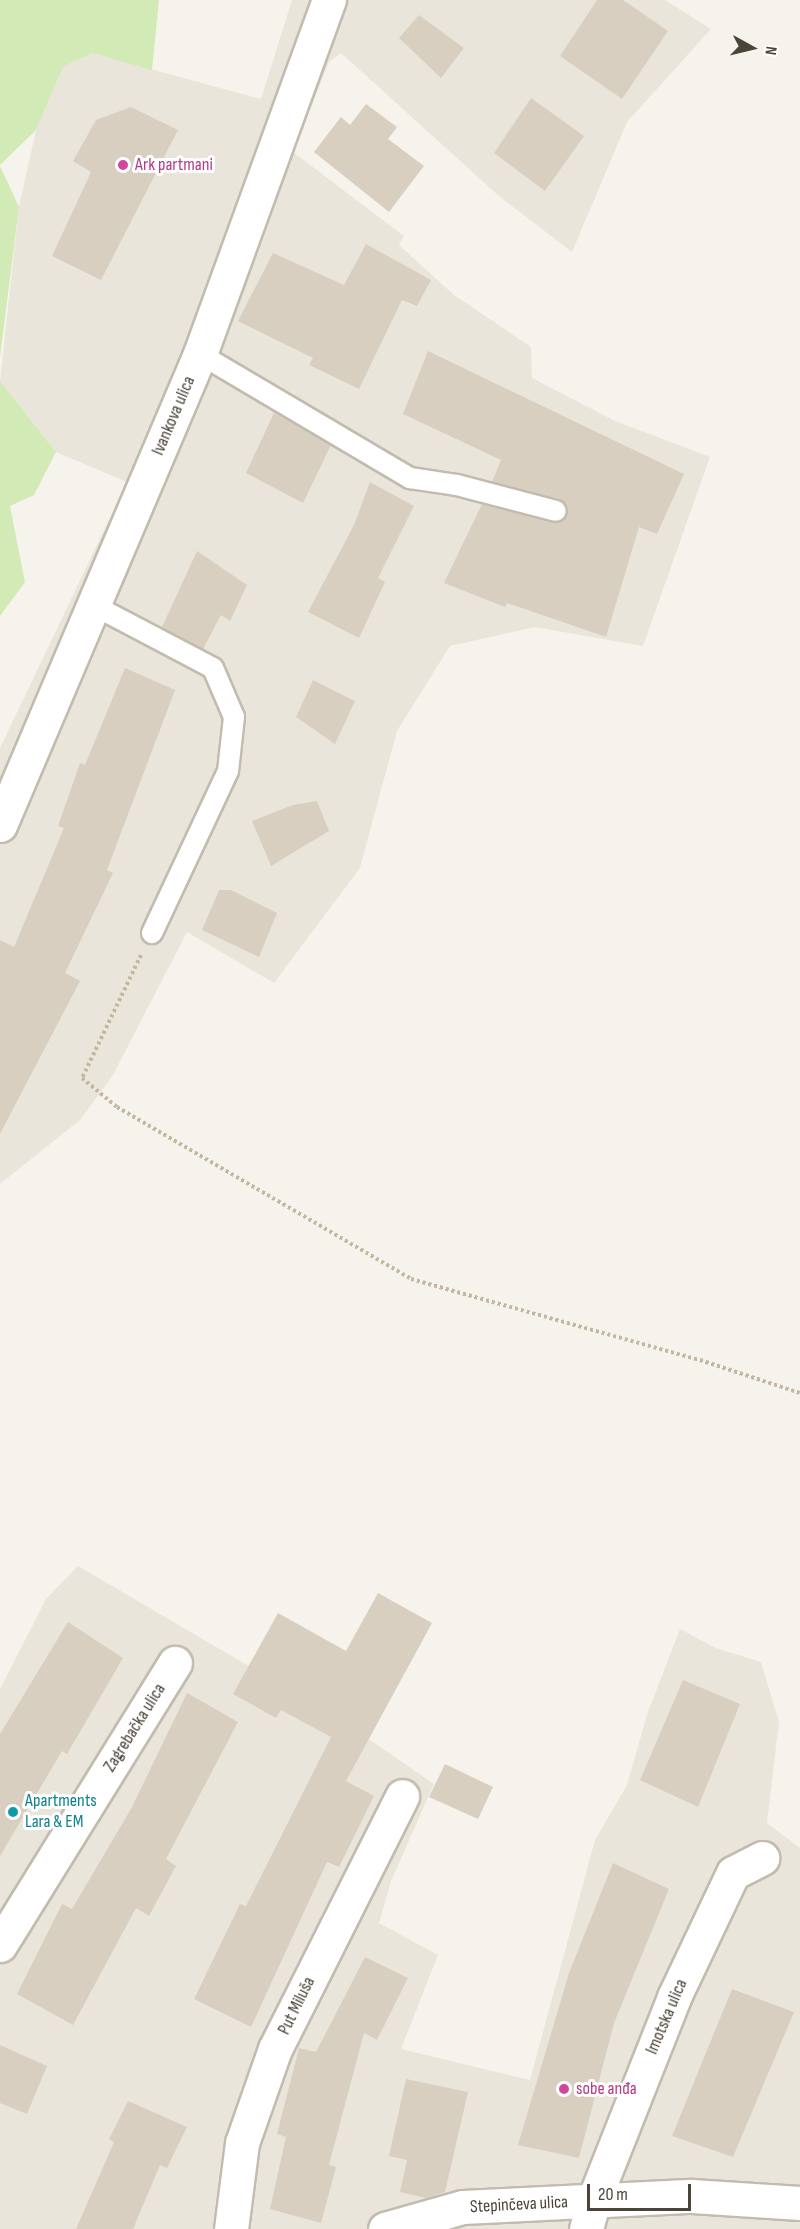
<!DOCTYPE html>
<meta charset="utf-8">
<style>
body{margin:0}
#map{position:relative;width:800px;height:2229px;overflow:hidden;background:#f6f3ec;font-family:"Sofia Sans Condensed",sans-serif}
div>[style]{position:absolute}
.residential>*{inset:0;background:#eae5da}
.green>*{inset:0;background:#d2eab5}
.building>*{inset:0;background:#d8cfc1}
.path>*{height:4px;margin-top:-2px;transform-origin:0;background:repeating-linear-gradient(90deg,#c4b79f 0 3px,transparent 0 6px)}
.roads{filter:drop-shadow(2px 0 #c2bbae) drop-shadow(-2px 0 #c2bbae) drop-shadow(0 2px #c2bbae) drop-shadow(0 -2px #c2bbae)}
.lane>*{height:20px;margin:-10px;padding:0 10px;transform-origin:10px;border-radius:10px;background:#fff}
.street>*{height:33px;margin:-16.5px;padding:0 16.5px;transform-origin:16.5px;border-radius:16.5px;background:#fff}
.dots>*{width:16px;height:16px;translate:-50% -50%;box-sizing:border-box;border:3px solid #fff;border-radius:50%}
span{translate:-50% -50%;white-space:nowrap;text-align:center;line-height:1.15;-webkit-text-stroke:6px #fff;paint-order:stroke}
.hotel-label{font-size:18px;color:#b23c85}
.left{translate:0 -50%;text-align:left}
.street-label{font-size:18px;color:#4b4439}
.culture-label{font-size:18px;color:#0d838f}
.north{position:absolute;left:722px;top:18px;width:60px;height:60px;-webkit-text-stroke:4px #fff;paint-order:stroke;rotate:98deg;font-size:16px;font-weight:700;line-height:24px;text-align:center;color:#4b4439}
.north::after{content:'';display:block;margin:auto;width:21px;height:27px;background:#4b4439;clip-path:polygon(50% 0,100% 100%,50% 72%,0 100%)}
.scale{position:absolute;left:587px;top:2184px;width:104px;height:27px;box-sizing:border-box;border:3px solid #4b4439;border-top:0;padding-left:8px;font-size:18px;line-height:21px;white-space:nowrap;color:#4b4439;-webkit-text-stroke:4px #fff;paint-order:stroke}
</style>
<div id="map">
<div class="residential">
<div style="clip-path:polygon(292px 0,665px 0,711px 29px,627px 122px,572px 252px,500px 197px,341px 53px,329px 62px,293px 152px,404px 236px,399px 245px,454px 295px,531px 347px,532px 378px,615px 421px,710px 457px,643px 646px,535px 627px,450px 646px,397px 731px,360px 868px,274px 983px,187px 932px,113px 1075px,80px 1120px,0 1184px,0 748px,127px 482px,56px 452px,0 381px,19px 207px,36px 130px,63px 67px,92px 53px,261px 99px)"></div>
<div style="clip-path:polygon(78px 1566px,341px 1720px,434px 1784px,391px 1881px,379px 1923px,438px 1955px,401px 2049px,530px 2080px,595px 1840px,627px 1785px,648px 1712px,680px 1629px,716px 1648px,761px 1662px,779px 1722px,767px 1823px,800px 1848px,800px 2229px,0 2229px,0 1689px,46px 1599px)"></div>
</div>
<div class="green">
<div style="clip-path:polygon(0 0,159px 0,152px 70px,92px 53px,63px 67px,36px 130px,0 165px)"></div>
<div style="clip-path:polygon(0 166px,19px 207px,0 357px)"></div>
<div style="clip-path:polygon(0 381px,56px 452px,34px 495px,10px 506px,25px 582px,0 616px)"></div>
</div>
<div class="building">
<div style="clip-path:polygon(597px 0,623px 0,668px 31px,622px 99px,560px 56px)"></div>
<div style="clip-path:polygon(419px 15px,464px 48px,441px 78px,399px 38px)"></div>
<div style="clip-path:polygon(531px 98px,584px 136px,545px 191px,494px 153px)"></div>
<div style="clip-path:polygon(366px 104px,397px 127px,388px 139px,424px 166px,389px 212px,314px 152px,341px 117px,350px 125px)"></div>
<div style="clip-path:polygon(131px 107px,178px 130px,101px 280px,52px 256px,91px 172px,73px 161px,96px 120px)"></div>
<div style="clip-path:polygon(366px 244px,431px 280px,417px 306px,402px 300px,359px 389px,309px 365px,313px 358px,238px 321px,273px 253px,344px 285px)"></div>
<div style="clip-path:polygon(428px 351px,684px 474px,657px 534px,639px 527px,606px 637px,507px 603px,505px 607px,444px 583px,482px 504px,554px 523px,564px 520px,568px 508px,559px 499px,492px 482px,501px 460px,403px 414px)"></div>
<div style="clip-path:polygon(274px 413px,331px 445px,303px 503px,246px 473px)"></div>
<div style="clip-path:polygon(370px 482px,414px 506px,378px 578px,385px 582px,359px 638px,308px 612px,354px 525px)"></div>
<div style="clip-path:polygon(197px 551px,247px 585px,230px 621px,221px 615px,203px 649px,162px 627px)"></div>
<div style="clip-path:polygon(125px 668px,175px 690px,107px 870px,113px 873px,65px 973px,80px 981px,0 1134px,0 940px,14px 947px,64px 828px,58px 826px,80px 763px,85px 765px)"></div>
<div style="clip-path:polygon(313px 680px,355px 701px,335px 744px,296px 717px)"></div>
<div style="clip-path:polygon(317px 801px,329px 831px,271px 866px,252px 821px,293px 805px)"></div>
<div style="clip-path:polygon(219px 890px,231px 890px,277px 913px,259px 957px,202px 930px)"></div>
<div style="clip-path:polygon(378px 1593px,432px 1623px,346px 1781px,374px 1796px,339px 1867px,327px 1862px,251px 2027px,194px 1999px,240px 1904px,246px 1906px,331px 1737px,281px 1710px,276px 1718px,233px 1694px,278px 1613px,346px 1651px)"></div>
<div style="clip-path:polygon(68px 1622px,123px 1658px,67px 1754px,62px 1751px,0 1856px,0 1734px)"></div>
<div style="clip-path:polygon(683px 1680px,740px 1704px,698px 1807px,640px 1780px)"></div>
<div style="clip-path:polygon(187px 1693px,238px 1722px,166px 1859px,176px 1866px,149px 1916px,136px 1908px,73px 2025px,17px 1994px,62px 1904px,72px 1909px,132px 1807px)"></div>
<div style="clip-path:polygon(445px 1764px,493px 1787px,478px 1819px,429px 1797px)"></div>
<div style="clip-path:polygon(613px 1863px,669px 1889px,614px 2023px,579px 2158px,518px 2145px,569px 1973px)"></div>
<div style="clip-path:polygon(365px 1957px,408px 1978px,377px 2040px,364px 2033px,329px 2165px,336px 2167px,321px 2223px,270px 2209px,286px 2137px,277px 2134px,299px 2048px,316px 2052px)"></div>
<div style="clip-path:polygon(732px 1989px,794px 2012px,733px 2157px,672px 2136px)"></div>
<div style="clip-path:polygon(0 2045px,47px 2066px,27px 2114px,0 2103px)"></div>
<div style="clip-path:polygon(406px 2079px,468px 2092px,445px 2192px,426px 2198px,400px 2192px,407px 2160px,389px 2156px)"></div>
<div style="clip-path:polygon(128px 2101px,187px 2127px,167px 2168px,160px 2165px,133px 2229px,76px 2229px,114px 2142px,109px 2139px)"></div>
</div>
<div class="path">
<div style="left:141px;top:955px;width:136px;rotate:115.6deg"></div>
<div style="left:82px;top:1078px;width:45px;rotate:39.6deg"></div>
<div style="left:117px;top:1107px;width:341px;rotate:30.3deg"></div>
<div style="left:411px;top:1279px;width:300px;rotate:15.7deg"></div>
<div style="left:700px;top:1360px;width:105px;rotate:18.3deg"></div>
</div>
<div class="roads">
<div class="lane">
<div style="left:200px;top:354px;width:244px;rotate:30.6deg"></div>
<div style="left:410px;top:478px;width:48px;rotate:8.5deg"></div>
<div style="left:457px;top:485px;width:102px;rotate:14.7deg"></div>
<div style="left:95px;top:606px;width:133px;rotate:27.7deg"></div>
<div style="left:213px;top:668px;width:53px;rotate:66.8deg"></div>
<div style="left:234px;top:717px;width:54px;rotate:96.3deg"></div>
<div style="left:228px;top:771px;width:179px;rotate:115.1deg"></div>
</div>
<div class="street">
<div style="left:0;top:825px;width:512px;rotate:-66.99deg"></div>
<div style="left:200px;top:354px;width:377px;rotate:-70deg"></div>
<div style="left:0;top:1945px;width:332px;rotate:-58.2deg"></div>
<div style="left:231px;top:2229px;width:87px;rotate:-82.7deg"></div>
<div style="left:242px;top:2143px;width:100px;rotate:-70.7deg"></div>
<div style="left:275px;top:2049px;width:283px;rotate:-63.3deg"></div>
<div style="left:385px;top:2229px;width:81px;rotate:-15.8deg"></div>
<div style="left:463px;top:2207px;width:229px;rotate:-2.8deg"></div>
<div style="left:692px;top:2196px;width:108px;rotate:3.7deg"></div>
<div style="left:586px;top:2229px;width:28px;rotate:-75deg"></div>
<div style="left:593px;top:2202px;width:220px;rotate:-68.4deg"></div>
<div style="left:674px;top:1997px;width:137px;rotate:-64.6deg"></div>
<div style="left:733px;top:1873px;width:33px;rotate:-27deg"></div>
</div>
</div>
<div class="dots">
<div style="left:123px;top:165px;background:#d1479c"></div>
<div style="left:13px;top:1812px;background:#0f9aa8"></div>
<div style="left:564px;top:2089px;background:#d1479c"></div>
</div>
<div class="hotel-label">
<span class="left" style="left:135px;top:165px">Ark partmani</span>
<span class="left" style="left:576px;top:2089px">sobe anđa</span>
</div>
<div class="street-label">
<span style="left:174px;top:416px;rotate:-67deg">Ivankova ulica</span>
<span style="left:135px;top:1728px;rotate:-58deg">Zagrebačka ulica</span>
<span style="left:297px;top:2006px;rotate:-64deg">Put Miluša</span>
<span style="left:667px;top:2017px;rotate:-67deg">Imotska ulica</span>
<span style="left:519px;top:2205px;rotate:-3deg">Stepinčeva ulica</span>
</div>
<div class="culture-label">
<span class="left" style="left:25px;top:1812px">Apartments<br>Lara &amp; EM</span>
</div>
<div class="north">N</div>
<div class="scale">20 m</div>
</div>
